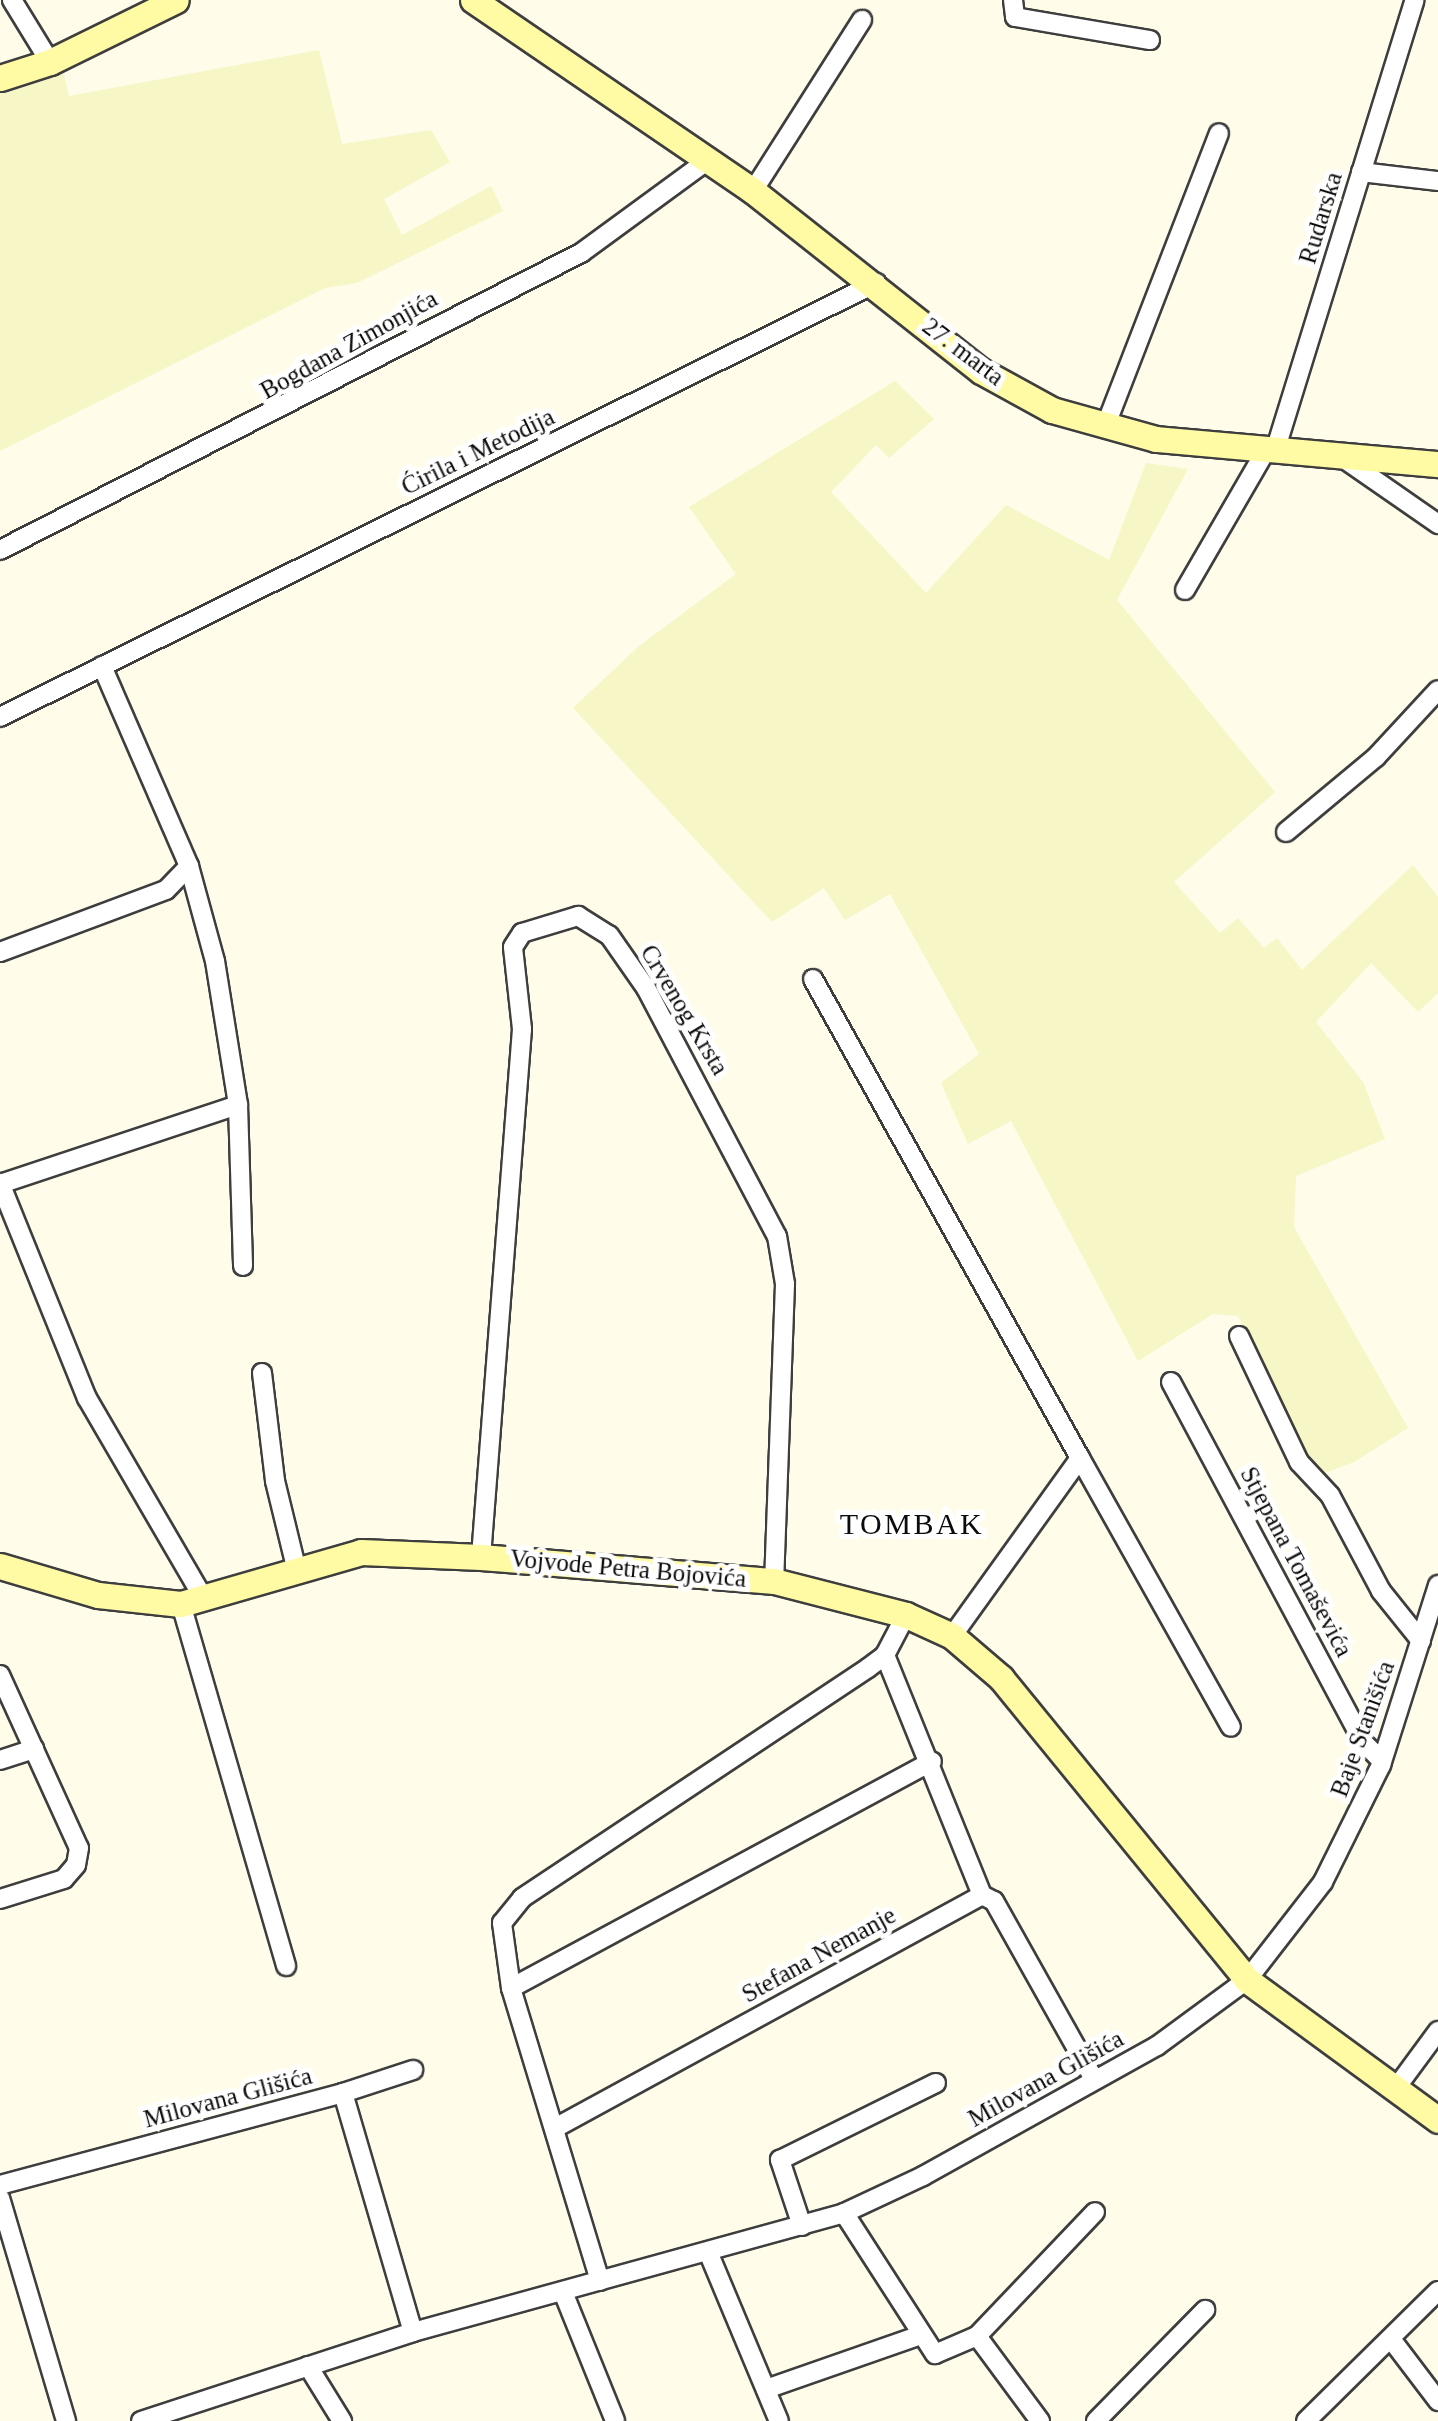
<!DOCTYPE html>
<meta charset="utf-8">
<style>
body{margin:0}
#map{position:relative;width:1438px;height:2421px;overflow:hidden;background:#fffce9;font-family:"Times New Roman",serif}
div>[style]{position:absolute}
.farmland>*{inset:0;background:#f7f6c7}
.roads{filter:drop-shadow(2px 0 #3e3e3e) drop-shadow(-2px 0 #3e3e3e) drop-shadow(0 2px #3e3e3e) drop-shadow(0 -2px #3e3e3e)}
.street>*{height:18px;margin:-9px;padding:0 9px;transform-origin:9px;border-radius:9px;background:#fff}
.secondary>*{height:25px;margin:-12.5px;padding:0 12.5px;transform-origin:12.5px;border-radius:12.5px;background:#fffba4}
span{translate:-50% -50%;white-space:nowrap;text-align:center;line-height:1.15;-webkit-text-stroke:10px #fff;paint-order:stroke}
.street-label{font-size:25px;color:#0b0b0b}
.quarter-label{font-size:30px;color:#0b0b0b;letter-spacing:2.5px}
</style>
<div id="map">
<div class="farmland">
<div style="clip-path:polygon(319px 50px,342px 144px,431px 130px,450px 162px,384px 199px,402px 235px,491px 186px,503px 211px,357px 283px,325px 288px,0 451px,0 90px,62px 66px,69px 96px)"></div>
<div style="clip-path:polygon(895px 381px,934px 419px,889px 458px,876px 445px,831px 492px,926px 593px,1006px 505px,1109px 560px,1146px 463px,1188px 469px,1117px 600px,1275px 792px,1174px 882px,1220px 933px,1238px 918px,1264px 948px,1277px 938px,1302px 970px,1413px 865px,1438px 897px,1438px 993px,1418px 1012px,1371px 963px,1316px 1022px,1363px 1082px,1385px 1139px,1296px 1176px,1294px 1227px,1408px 1428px,1354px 1462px,1322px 1474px,1296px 1436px,1238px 1316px,1213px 1314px,1138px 1361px,1011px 1121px,968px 1144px,941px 1083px,979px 1054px,890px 894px,845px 920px,824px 888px,772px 922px,573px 708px,639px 646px,736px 574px,689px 507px)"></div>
</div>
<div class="roads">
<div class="street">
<div style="left:12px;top:0;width:73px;rotate:58.5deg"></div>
<div style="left:1013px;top:0;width:17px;rotate:83deg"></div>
<div style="left:1015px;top:17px;width:137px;rotate:9.7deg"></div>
<div style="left:1361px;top:172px;width:78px;rotate:6.7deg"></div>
<div style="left:753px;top:191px;width:203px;rotate:-57.5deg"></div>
<div style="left:1105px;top:427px;width:315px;rotate:-68.8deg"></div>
<div style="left:1275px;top:451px;width:472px;rotate:-72.8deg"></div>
<div style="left:1343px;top:458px;width:116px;rotate:34.8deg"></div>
<div style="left:0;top:550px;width:653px;rotate:-27.08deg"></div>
<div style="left:581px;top:253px;width:157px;rotate:-36.2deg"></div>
<div style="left:1185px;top:590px;width:162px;rotate:-59.9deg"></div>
<div style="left:102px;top:666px;width:218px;rotate:66.5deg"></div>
<div style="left:189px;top:866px;width:98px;rotate:74.7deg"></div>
<div style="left:215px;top:961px;width:146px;rotate:80.9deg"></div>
<div style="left:238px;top:1105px;width:161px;rotate:88.2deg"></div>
<div style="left:0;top:717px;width:978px;rotate:-26.36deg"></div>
<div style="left:1286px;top:832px;width:117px;rotate:-39.8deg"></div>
<div style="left:1376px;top:757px;width:91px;rotate:-47.2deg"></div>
<div style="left:0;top:952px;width:177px;rotate:-20.5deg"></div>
<div style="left:166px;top:890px;width:33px;rotate:-46deg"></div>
<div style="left:813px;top:979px;width:548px;rotate:60.86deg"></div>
<div style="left:1080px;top:1458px;width:219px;rotate:125.7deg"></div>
<div style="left:0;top:1183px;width:232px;rotate:68deg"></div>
<div style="left:87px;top:1398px;width:230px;rotate:59.8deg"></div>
<div style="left:0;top:1184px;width:251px;rotate:-18.4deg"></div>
<div style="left:1239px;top:1336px;width:140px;rotate:64.5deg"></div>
<div style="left:1299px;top:1462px;width:45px;rotate:46.8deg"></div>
<div style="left:1330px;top:1495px;width:109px;rotate:62deg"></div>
<div style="left:1381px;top:1591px;width:64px;rotate:51.3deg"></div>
<div style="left:262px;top:1373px;width:109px;rotate:83.1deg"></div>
<div style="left:275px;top:1481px;width:89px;rotate:76.3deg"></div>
<div style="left:1171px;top:1382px;width:408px;rotate:61.9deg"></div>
<div style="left:1363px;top:1742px;width:27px;rotate:45deg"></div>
<div style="left:1080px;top:1458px;width:308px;rotate:60.7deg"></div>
<div style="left:481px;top:1557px;width:530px;rotate:-85.56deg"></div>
<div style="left:522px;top:1029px;width:82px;rotate:-96.3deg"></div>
<div style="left:513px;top:947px;width:17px;rotate:-57deg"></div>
<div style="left:522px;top:933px;width:59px;rotate:-16.9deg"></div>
<div style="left:578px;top:916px;width:36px;rotate:32deg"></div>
<div style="left:609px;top:935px;width:65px;rotate:55.1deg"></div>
<div style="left:646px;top:988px;width:280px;rotate:62.2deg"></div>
<div style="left:777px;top:1236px;width:49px;rotate:80.5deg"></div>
<div style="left:785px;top:1284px;width:297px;rotate:92.1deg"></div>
<div style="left:181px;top:1604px;width:377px;rotate:73.8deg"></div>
<div style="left:0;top:1675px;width:190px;rotate:65.5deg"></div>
<div style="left:79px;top:1848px;width:17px;rotate:100deg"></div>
<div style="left:76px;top:1865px;width:18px;rotate:131deg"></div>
<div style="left:64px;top:1879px;width:67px;rotate:162.6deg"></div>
<div style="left:0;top:1760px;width:36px;rotate:-18deg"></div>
<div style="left:982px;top:1895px;width:13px;rotate:27deg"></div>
<div style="left:994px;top:1901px;width:204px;rotate:60.7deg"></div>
<div style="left:511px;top:1988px;width:478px;rotate:-28.3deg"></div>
<div style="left:1396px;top:2088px;width:71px;rotate:-53.6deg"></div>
<div style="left:343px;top:2093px;width:74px;rotate:-18.2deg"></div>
<div style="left:555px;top:2128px;width:486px;rotate:-28.6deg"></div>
<div style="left:982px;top:1895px;width:259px;rotate:-112deg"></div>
<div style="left:0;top:2185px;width:355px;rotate:-15deg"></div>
<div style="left:343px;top:2093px;width:249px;rotate:73.7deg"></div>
<div style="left:0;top:2198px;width:233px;rotate:73.5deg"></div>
<div style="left:844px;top:2213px;width:168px;rotate:57.2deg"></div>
<div style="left:935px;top:2354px;width:46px;rotate:-23.2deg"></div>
<div style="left:977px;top:2336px;width:106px;rotate:53.5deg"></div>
<div style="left:802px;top:2226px;width:70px;rotate:-108.4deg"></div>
<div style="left:780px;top:2160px;width:174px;rotate:-26.3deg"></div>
<div style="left:709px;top:2254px;width:181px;rotate:67.3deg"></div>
<div style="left:600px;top:2281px;width:306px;rotate:-106.9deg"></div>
<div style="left:511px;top:1988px;width:66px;rotate:-97.9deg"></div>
<div style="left:502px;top:1923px;width:32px;rotate:-51deg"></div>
<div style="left:522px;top:1898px;width:415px;rotate:-33.6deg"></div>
<div style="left:868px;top:1668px;width:21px;rotate:-37deg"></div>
<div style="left:885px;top:1655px;width:45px;rotate:-62.3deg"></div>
<div style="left:563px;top:2292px;width:139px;rotate:68deg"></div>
<div style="left:977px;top:2336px;width:171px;rotate:-46.4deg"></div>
<div style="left:1391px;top:2339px;width:78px;rotate:52.8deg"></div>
<div style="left:308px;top:2366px;width:65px;rotate:58.3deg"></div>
<div style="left:766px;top:2389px;width:164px;rotate:-19.2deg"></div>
<div style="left:141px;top:2421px;width:286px;rotate:-18.1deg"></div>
<div style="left:413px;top:2332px;width:447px;rotate:-15.4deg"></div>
<div style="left:844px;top:2213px;width:87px;rotate:-25.1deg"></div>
<div style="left:923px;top:2176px;width:268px;rotate:-29.1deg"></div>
<div style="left:1157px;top:2046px;width:112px;rotate:-36.3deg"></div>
<div style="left:1247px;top:1980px;width:124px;rotate:-52.2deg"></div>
<div style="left:1323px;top:1882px;width:131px;rotate:-63.6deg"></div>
<div style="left:1381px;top:1765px;width:189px;rotate:-72.4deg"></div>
<div style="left:1096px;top:2421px;width:156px;rotate:-45.5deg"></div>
<div style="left:1306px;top:2421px;width:185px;rotate:-44.6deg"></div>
</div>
<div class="secondary">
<div style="left:473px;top:0;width:339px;rotate:34.3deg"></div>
<div style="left:753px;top:191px;width:290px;rotate:38.3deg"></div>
<div style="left:981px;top:371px;width:81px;rotate:28.8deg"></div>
<div style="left:1052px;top:410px;width:108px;rotate:15.6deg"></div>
<div style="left:1156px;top:439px;width:283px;rotate:5.1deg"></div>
<div style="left:0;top:78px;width:52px;rotate:-17.7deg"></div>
<div style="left:50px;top:62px;width:140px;rotate:-26.2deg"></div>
<div style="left:0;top:1566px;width:102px;rotate:16.5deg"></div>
<div style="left:98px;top:1595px;width:83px;rotate:6.2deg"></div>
<div style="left:181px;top:1604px;width:187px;rotate:-16.1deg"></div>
<div style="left:361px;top:1552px;width:120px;rotate:2.4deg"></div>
<div style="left:481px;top:1557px;width:294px;rotate:4.7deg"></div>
<div style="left:774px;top:1581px;width:136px;rotate:14.4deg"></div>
<div style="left:906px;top:1615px;width:51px;rotate:24.5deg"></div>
<div style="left:952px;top:1636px;width:65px;rotate:40.6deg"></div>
<div style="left:1001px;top:1678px;width:390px;rotate:50.8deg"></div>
<div style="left:1247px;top:1980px;width:237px;rotate:36.2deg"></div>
</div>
</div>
<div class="street-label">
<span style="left:1321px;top:218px;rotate:-73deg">Rudarska</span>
<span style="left:349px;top:345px;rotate:-29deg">Bogdana Zimonjića</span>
<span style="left:963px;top:352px;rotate:37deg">27. marta</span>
<span style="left:478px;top:452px;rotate:-26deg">Ćirila i Metodija</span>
<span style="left:684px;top:1010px;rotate:59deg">Crvenog Krsta</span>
<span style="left:1296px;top:1562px;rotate:62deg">Stjepana Tomaševića</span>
<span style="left:628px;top:1569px;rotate:5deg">Vojvode Petra Bojovića</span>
<span style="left:1363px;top:1729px;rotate:-70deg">Baje Stanišića</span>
<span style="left:819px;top:1955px;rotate:-29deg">Stefana Nemanje</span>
<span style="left:1046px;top:2079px;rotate:-29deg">Milovana Glišića</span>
<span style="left:228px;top:2098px;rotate:-15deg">Milovana Glišića</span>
</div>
<div class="quarter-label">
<span style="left:912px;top:1524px">TOMBAK</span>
</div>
</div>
